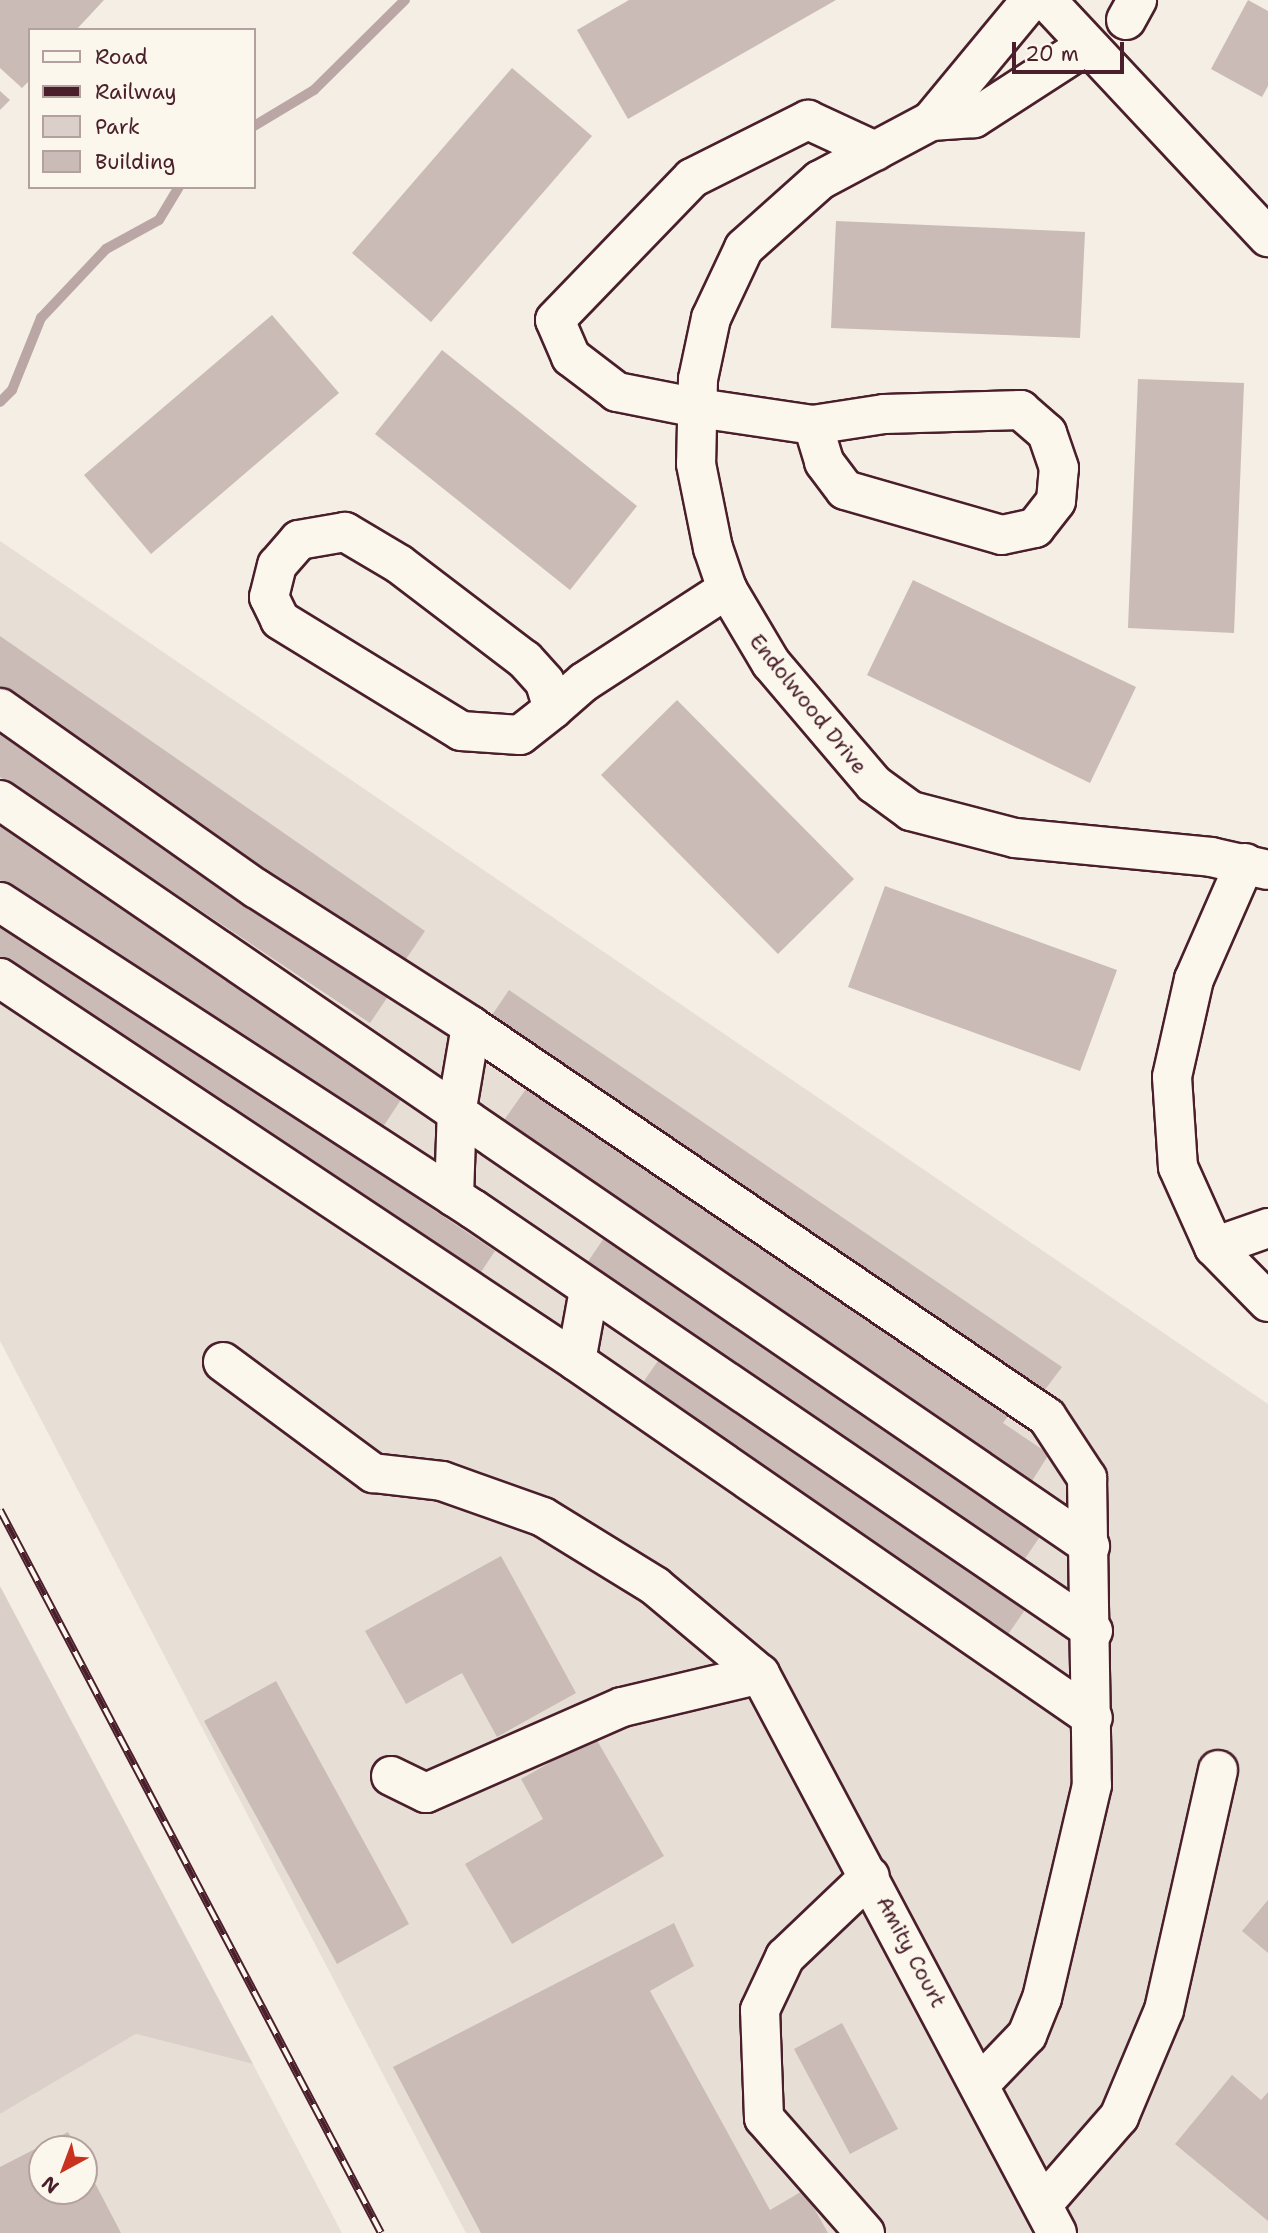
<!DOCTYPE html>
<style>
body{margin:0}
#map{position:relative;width:1268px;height:2233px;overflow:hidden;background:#f4eee4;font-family:"Shantell Sans",sans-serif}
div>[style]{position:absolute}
.built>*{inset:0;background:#e7dfd6}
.green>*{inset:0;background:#dbd0c9}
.stream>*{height:10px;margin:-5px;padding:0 5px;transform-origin:5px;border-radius:5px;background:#baa7a5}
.building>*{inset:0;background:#cabbb6}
.roads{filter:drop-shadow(2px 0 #4a1f2b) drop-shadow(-2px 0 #4a1f2b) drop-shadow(0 2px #4a1f2b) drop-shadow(0 -2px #4a1f2b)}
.minor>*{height:38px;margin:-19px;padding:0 19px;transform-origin:19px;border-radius:19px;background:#fbf7ec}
.rail>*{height:8px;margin-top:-4px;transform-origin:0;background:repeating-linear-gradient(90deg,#fbf7ec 0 16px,#4a1f2b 0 32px);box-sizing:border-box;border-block:2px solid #4a1f2b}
span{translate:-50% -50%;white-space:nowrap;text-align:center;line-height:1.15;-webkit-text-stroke:6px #fbf7ec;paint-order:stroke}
.street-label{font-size:21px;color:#4a1f2b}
.legend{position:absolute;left:28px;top:28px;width:228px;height:161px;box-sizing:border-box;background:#fbf7ec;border:2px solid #b4a19f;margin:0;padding:9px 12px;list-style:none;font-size:21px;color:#4a1f2b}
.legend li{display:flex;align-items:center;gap:14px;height:35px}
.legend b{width:35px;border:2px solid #b4a19f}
.north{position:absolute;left:28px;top:2135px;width:70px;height:70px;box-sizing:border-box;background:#fbf7ec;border:2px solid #b4a19f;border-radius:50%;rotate:221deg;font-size:19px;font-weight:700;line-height:28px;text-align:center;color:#4a1f2b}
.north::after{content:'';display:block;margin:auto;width:24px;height:32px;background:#c8321e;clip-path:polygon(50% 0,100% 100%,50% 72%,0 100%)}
.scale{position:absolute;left:1012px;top:42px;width:112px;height:32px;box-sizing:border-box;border:4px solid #4a1f2b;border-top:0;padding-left:9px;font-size:21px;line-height:24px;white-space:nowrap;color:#4a1f2b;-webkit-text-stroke:5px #fbf7ec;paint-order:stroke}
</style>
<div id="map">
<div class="built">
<div style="clip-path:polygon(0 541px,1268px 1404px,1268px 2233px,466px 2233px,0 1341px)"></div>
<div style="clip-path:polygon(evenodd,136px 2034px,253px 2064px,342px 2233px,0 2233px,0 2114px,136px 2034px,42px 2149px,84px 2149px,84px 2191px,42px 2191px,42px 2149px)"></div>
</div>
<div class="green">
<div style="clip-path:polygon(0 1586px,253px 2064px,136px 2034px,0 2114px)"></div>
</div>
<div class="stream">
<div style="left:254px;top:126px;width:70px;rotate:-31deg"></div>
<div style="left:314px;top:90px;width:128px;rotate:-44.7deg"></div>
<div style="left:0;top:402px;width:17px;rotate:-45deg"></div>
<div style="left:12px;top:390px;width:78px;rotate:-68.1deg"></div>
<div style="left:41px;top:318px;width:95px;rotate:-46.7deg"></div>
<div style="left:106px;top:249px;width:60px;rotate:-28.7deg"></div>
<div style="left:159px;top:220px;width:39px;rotate:-59deg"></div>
</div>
<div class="building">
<div style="clip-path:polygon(0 0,104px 0,76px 30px,30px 30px,30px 80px,22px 88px,0 68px)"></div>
<div style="clip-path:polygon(629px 0,836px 0,628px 119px,577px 30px)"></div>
<div style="clip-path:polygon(1248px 0,1268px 11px,1268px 86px,1262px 97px,1211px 69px)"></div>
<div style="clip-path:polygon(512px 68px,592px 136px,431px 322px,352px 253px)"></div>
<div style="clip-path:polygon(0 91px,10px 100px,0 110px)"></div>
<div style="clip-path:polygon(836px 221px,1085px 232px,1080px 338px,831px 328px)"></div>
<div style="clip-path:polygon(272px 315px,339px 393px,151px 554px,84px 475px)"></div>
<div style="clip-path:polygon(442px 350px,637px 506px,570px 590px,375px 434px)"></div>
<div style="clip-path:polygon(1138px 379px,1244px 383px,1234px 633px,1128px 628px)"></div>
<div style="clip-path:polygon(913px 580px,1136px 687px,1090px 783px,867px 675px)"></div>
<div style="clip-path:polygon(0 636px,425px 931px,402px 965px,0 687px)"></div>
<div style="clip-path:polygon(677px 700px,854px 879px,778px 954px,601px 775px)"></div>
<div style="clip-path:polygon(0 732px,391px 992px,370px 1023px,0 777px)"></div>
<div style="clip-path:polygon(0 816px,408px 1089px,379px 1133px,0 880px)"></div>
<div style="clip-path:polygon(885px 886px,1117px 970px,1080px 1071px,848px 987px)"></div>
<div style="clip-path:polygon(0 920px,495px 1251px,475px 1281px,0 963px)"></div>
<div style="clip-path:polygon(509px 990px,1062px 1367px,1041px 1395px,490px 1018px)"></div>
<div style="clip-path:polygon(533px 1079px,1010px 1413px,1003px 1423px,1049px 1454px,1027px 1489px,502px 1123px)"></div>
<div style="clip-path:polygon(604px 1238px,1043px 1532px,1022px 1563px,583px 1269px)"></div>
<div style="clip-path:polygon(660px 1358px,1025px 1610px,1004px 1640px,639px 1388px)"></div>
<div style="clip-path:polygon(501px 1556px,576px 1693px,497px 1737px,462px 1673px,406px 1704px,365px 1631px)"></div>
<div style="clip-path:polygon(276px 1681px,409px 1924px,337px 1964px,204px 1721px)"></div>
<div style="clip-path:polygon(595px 1737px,664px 1856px,512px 1944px,465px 1864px,543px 1819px,521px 1779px)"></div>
<div style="clip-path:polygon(1268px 1900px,1268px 1953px,1242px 1931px)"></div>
<div style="clip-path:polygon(674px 1923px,694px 1966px,650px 1991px,770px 2210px,804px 2190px,828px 2233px,481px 2233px,393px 2067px)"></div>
<div style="clip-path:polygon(842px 2023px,898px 2129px,850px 2154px,794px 2049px)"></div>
<div style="clip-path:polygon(1232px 2075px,1261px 2100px,1268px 2092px,1268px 2221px,1175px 2144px)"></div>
<div style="clip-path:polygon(68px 2132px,77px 2149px,42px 2149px,42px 2191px,84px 2191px,84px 2162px,121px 2233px,0 2233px,0 2167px)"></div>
</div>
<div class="roads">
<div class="minor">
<div style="left:1046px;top:0;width:325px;rotate:46.9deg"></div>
<div style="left:1126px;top:20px;width:23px;rotate:-61deg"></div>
<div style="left:1087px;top:45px;width:135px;rotate:147.1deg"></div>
<div style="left:974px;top:118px;width:43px;rotate:176deg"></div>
<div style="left:931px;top:121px;width:126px;rotate:152deg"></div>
<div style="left:820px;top:180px;width:102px;rotate:138.2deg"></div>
<div style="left:744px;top:248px;width:77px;rotate:115.2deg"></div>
<div style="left:711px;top:318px;width:62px;rotate:102deg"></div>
<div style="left:698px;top:379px;width:85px;rotate:91.3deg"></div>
<div style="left:696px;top:464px;width:86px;rotate:78.6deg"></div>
<div style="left:713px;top:548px;width:43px;rotate:71.1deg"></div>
<div style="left:727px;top:589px;width:86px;rotate:59.3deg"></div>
<div style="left:771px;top:663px;width:159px;rotate:49.6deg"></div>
<div style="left:874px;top:784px;width:46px;rotate:36.1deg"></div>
<div style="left:911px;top:811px;width:107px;rotate:14.6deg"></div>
<div style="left:1015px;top:838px;width:197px;rotate:5.5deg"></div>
<div style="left:1211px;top:857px;width:58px;rotate:12.8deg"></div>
<div style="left:931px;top:121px;width:157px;rotate:-50.4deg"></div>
<div style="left:813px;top:425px;width:39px;rotate:73deg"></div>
<div style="left:824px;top:462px;width:35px;rotate:53deg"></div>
<div style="left:845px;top:490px;width:163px;rotate:16deg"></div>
<div style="left:1002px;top:535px;width:34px;rotate:-12deg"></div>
<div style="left:1035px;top:528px;width:34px;rotate:-52deg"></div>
<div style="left:1056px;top:501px;width:33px;rotate:-85deg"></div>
<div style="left:1059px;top:468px;width:37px;rotate:-109deg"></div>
<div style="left:1047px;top:433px;width:35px;rotate:-139deg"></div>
<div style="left:1021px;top:410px;width:137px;rotate:178.3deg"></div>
<div style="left:884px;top:414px;width:72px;rotate:171.2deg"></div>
<div style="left:813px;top:425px;width:116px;rotate:-171.6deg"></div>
<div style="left:698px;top:408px;width:83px;rotate:-168.8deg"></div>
<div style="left:617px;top:392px;width:58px;rotate:-142.7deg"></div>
<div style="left:571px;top:357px;width:40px;rotate:-113.4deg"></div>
<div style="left:555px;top:320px;width:197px;rotate:-46deg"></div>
<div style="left:692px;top:178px;width:130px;rotate:-26.6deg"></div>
<div style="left:808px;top:120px;width:74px;rotate:24.8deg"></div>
<div style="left:0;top:708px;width:314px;rotate:35.2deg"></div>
<div style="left:257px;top:889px;width:254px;rotate:32.6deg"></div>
<div style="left:471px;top:1026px;width:696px;rotate:34.17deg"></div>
<div style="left:1047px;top:1417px;width:73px;rotate:56.7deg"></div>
<div style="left:1087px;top:1478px;width:307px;rotate:89.1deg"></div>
<div style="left:1092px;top:1785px;width:219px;rotate:103.2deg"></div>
<div style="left:1042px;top:1998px;width:40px;rotate:112deg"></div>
<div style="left:1027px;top:2035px;width:66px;rotate:133.8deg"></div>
<div style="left:553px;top:709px;width:28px;rotate:-107deg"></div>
<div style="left:545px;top:682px;width:30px;rotate:-132deg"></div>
<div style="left:525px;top:660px;width:158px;rotate:-142.7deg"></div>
<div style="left:399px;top:564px;width:63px;rotate:-149.3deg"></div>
<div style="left:345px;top:532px;width:47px;rotate:170.1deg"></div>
<div style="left:299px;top:540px;width:33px;rotate:131deg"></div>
<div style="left:277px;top:565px;width:33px;rotate:104deg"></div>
<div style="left:269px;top:597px;width:25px;rotate:64deg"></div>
<div style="left:280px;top:620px;width:212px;rotate:31.5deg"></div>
<div style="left:461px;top:731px;width:59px;rotate:3.9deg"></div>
<div style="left:520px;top:735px;width:42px;rotate:-38.2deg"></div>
<div style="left:553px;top:709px;width:41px;rotate:-41.1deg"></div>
<div style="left:584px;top:682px;width:171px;rotate:-33deg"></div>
<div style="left:0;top:800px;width:1321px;rotate:34.39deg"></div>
<div style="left:1245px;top:863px;width:127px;rotate:113.7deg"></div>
<div style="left:1194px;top:979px;width:100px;rotate:102.7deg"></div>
<div style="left:1172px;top:1077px;width:90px;rotate:86.2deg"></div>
<div style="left:1178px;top:1167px;width:88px;rotate:65.8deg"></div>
<div style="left:1214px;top:1247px;width:77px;rotate:45.5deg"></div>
<div style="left:0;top:902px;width:564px;rotate:32.99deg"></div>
<div style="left:473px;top:1209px;width:750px;rotate:34.24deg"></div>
<div style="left:0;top:978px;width:692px;rotate:33.62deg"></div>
<div style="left:576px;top:1361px;width:628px;rotate:34.63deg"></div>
<div style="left:454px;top:1197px;width:89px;rotate:-88.1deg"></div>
<div style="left:457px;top:1108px;width:83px;rotate:-80.3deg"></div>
<div style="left:1214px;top:1247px;width:57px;rotate:-19.4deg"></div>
<div style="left:576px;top:1361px;width:72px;rotate:-79.6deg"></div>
<div style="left:223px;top:1362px;width:187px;rotate:36.5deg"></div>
<div style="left:373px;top:1473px;width:69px;rotate:6.6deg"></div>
<div style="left:442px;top:1481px;width:107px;rotate:19.6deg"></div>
<div style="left:543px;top:1517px;width:132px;rotate:31.6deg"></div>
<div style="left:655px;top:1586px;width:137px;rotate:40deg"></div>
<div style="left:760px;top:1674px;width:633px;rotate:62.02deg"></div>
<div style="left:391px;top:1776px;width:39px;rotate:26deg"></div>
<div style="left:426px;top:1793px;width:214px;rotate:-23.7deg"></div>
<div style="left:622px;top:1707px;width:142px;rotate:-13.4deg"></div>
<div style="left:1043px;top:2204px;width:116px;rotate:-48.9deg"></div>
<div style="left:1119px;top:2117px;width:116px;rotate:-67.2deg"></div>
<div style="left:1164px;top:2010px;width:246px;rotate:-77.3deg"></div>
<div style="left:865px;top:2233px;width:153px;rotate:-131.3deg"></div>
<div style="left:764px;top:2118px;width:108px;rotate:-92.1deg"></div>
<div style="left:760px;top:2010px;width:59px;rotate:-64.7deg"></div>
<div style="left:785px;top:1957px;width:117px;rotate:-43.6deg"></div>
</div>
</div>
<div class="rail">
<div style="left:0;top:1510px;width:817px;rotate:62.21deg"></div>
</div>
<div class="street-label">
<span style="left:808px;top:704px;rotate:51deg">Endolwood Drive</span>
<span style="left:911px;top:1952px;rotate:62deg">Amity Court</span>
</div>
<ul class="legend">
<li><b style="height:9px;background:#fbf7ec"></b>Road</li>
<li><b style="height:9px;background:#4a1f2b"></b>Railway</li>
<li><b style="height:19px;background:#dbd0c9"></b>Park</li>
<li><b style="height:19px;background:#cabbb6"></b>Building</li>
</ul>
<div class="north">N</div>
<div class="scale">20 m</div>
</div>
